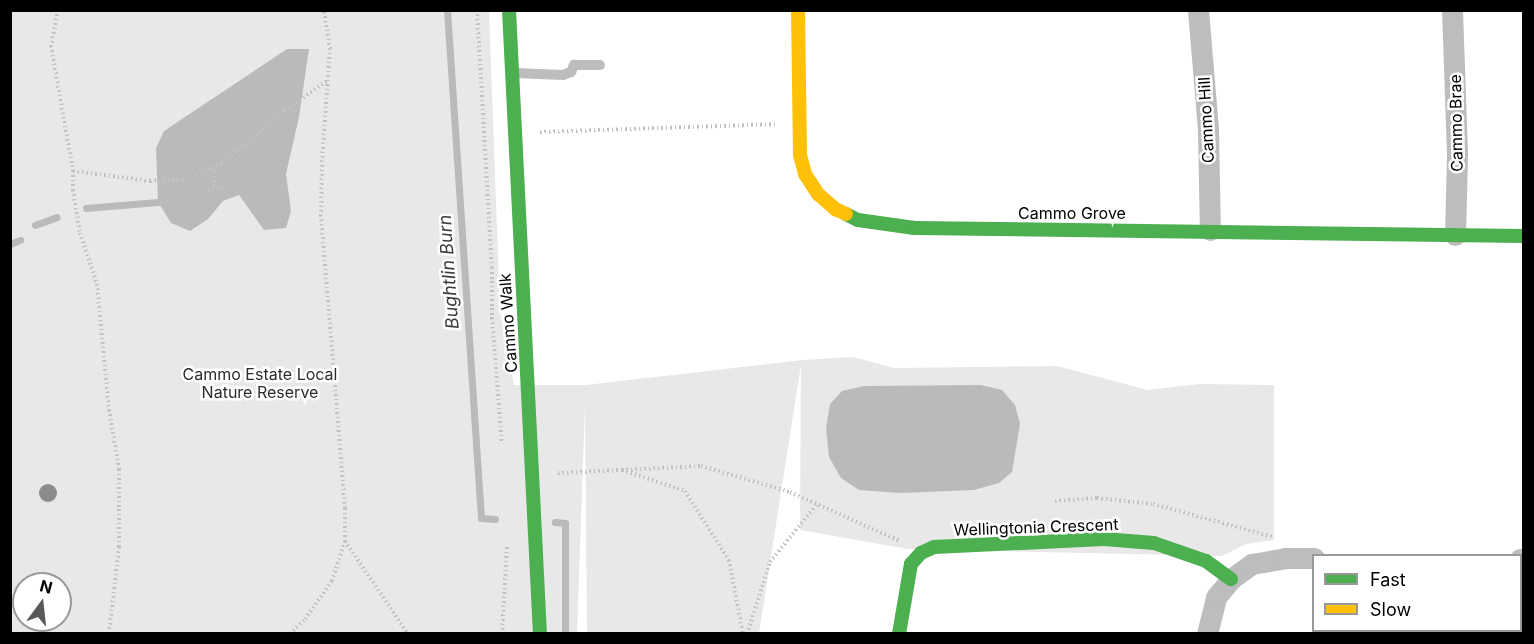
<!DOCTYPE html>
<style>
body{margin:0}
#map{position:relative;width:1534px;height:644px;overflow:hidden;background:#fff;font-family:Inter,sans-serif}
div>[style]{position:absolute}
.green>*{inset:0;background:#e8e8e8}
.water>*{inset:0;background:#bababa}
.stream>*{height:7px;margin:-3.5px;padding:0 3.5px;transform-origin:3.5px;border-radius:3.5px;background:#bababa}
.path>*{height:4px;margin-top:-2px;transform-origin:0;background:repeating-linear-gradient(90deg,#c2c2c2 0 1.5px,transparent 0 4.5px)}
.lane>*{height:10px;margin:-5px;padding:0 5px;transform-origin:5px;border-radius:5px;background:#bdbdbd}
.street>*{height:21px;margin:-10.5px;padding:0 10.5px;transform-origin:10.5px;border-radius:10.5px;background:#bdbdbd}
.fast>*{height:14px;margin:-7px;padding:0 7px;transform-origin:7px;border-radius:7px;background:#4caf50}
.slow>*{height:14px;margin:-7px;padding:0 7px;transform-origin:7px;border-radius:7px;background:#ffc107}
.trees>*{width:18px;height:18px;margin:-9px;border-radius:50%;background:#8b8b8b}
span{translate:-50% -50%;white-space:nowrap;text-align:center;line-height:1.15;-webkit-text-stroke:5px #fff;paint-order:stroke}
.street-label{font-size:16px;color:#000}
.park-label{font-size:16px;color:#2c2c2c}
.water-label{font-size:18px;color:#3d3d3d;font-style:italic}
.frame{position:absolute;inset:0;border:12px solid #000;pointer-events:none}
.legend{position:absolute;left:1312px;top:554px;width:210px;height:78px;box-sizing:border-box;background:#fff;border:2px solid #999;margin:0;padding:8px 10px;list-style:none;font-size:18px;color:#000}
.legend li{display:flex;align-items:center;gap:12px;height:30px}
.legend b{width:30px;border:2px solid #999}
.north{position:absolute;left:12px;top:572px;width:60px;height:60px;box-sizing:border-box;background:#fff;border:2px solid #999;border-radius:50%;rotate:15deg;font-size:16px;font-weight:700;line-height:24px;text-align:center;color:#000}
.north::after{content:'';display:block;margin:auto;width:21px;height:27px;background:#595959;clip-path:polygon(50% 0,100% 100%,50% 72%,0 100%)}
</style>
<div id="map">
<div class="green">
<div style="clip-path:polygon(evenodd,10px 11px,489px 11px,500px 310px,514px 385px,586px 385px,802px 360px,853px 357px,894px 368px,1057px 366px,1148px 390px,1200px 384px,1274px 385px,1274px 540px,1246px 544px,1222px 556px,908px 549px,800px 530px,801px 365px,759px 633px,587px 633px,585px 406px,577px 633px,11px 633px,10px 11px,24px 584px,60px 584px,60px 620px,24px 620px,24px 584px)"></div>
</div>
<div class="water">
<div style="clip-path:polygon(287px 49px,309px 49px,299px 117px,286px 174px,291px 211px,286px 228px,264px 230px,239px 195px,223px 201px,208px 219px,190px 231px,171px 223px,158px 202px,156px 148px,164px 131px)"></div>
<div style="clip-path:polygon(981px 385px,1002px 390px,1015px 405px,1020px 424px,1012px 472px,999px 483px,974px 490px,900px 493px,859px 490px,841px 478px,829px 457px,826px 428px,830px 404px,842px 391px,864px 386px)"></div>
</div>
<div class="stream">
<div style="left:447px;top:10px;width:509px;rotate:86.17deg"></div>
<div style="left:481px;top:518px;width:14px;rotate:4deg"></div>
<div style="left:86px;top:208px;width:72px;rotate:-4.8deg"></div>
<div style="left:35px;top:225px;width:23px;rotate:-20deg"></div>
<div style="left:10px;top:244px;width:11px;rotate:-22deg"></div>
<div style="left:555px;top:522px;width:10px;rotate:6deg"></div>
<div style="left:565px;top:523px;width:111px;rotate:90deg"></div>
</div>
<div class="path">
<div style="left:58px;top:10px;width:37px;rotate:101deg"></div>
<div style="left:51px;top:46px;width:127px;rotate:80deg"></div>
<div style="left:73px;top:171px;width:19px;rotate:90deg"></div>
<div style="left:73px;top:190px;width:44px;rotate:80.8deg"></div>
<div style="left:80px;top:233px;width:54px;rotate:71.6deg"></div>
<div style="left:97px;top:284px;width:127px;rotate:84.6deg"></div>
<div style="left:109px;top:410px;width:60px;rotate:80.4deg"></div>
<div style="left:119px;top:469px;width:78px;rotate:90deg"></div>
<div style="left:119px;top:547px;width:88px;rotate:96.6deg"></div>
<div style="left:477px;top:10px;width:258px;rotate:86.7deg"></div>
<div style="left:492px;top:268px;width:50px;rotate:90deg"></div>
<div style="left:492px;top:318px;width:126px;rotate:85.5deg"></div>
<div style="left:540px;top:132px;width:235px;rotate:-1.9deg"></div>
<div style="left:213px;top:167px;width:21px;rotate:82deg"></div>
<div style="left:73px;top:171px;width:78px;rotate:7.4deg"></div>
<div style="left:150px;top:181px;width:33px;rotate:-2deg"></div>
<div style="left:183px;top:180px;width:41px;rotate:-22.8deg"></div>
<div style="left:221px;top:164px;width:83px;rotate:-39.6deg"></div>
<div style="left:285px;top:111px;width:54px;rotate:-36deg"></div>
<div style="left:208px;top:190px;width:16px;rotate:-11deg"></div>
<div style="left:622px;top:470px;width:79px;rotate:-2.9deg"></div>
<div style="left:701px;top:466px;width:93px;rotate:16.3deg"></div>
<div style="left:790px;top:492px;width:120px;rotate:24deg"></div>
<div style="left:558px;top:473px;width:64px;rotate:-2.7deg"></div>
<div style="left:622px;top:470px;width:66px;rotate:18.4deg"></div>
<div style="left:685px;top:491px;width:82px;rotate:57.5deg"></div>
<div style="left:729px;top:560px;width:75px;rotate:79.3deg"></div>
<div style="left:1055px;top:501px;width:42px;rotate:-4.1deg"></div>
<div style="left:1097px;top:498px;width:56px;rotate:6.1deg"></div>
<div style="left:1153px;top:504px;width:125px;rotate:15.3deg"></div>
<div style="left:345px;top:541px;width:112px;rotate:55.9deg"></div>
<div style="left:290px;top:634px;width:21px;rotate:-45deg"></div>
<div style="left:305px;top:619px;width:47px;rotate:-54.6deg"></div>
<div style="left:332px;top:581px;width:42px;rotate:-72deg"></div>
<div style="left:345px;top:541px;width:33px;rotate:-90deg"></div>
<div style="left:345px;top:508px;width:293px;rotate:-94.7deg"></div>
<div style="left:321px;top:216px;width:54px;rotate:-88.9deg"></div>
<div style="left:322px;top:162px;width:113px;rotate:-86deg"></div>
<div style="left:330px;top:49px;width:39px;rotate:-99deg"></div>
<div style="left:502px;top:634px;width:90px;rotate:-86.8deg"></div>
<div style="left:747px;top:634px;width:76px;rotate:-72.3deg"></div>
<div style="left:770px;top:562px;width:75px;rotate:-51deg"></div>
</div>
<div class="lane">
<div style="left:515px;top:73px;width:48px;rotate:2.4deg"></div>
<div style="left:563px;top:75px;width:9px;rotate:-21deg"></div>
<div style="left:571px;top:72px;width:8px;rotate:-67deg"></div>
<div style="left:574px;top:65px;width:26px"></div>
</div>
<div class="street">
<div style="left:1198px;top:10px;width:120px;rotate:85.2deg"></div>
<div style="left:1208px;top:130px;width:100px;rotate:88.9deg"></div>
<div style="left:1452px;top:10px;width:145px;rotate:88deg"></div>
<div style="left:1457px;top:155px;width:80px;rotate:91.4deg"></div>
<div style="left:1520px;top:559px;width:4px"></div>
<div style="left:1455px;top:630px;width:4px;rotate:90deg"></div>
<div style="left:1207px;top:634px;width:38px;rotate:-76deg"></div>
<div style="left:1216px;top:597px;width:23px;rotate:-50deg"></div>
<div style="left:1231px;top:579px;width:26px;rotate:-36deg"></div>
<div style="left:1252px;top:564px;width:34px;rotate:-10deg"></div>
<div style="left:1285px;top:558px;width:29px"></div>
</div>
<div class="fast">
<div style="left:509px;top:10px;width:625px;rotate:87.16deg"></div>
<div style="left:846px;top:214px;width:13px;rotate:27deg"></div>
<div style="left:858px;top:220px;width:57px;rotate:8.1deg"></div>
<div style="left:914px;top:228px;width:610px;rotate:0.75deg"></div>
<div style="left:899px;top:634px;width:71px;rotate:-80.3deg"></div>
<div style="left:911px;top:564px;width:15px;rotate:-48deg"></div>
<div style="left:921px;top:553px;width:14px;rotate:-25deg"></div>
<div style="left:934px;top:547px;width:170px;rotate:-2.7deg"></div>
<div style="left:1104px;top:539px;width:50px;rotate:4.6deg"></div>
<div style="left:1154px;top:543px;width:55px;rotate:19.1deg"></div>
<div style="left:1206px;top:561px;width:31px;rotate:36deg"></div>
</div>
<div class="slow">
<div style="left:798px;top:10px;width:145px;rotate:89.2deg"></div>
<div style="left:800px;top:155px;width:20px;rotate:75deg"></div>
<div style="left:805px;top:174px;width:24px;rotate:57deg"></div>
<div style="left:818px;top:194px;width:23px;rotate:41deg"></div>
<div style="left:835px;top:209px;width:12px;rotate:24deg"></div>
</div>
<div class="trees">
<div style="left:48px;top:493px"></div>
</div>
<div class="street-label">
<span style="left:1206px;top:120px;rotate:-93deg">Cammo Hill</span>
<span style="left:1456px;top:123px;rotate:-91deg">Cammo Brae</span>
<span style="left:1072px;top:213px">Cammo Grove</span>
<span style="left:508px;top:323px;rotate:-94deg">Cammo Walk</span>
<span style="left:1036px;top:527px;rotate:-2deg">Wellingtonia Crescent</span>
</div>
<div class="park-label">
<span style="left:260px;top:383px">Cammo Estate Local<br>Nature Reserve</span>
</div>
<div class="water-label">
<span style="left:449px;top:272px;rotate:-94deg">Bughtlin Burn</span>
</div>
<div class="frame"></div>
<ul class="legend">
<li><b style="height:8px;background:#4caf50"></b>Fast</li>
<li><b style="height:8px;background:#ffc107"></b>Slow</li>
</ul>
<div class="north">N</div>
</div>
